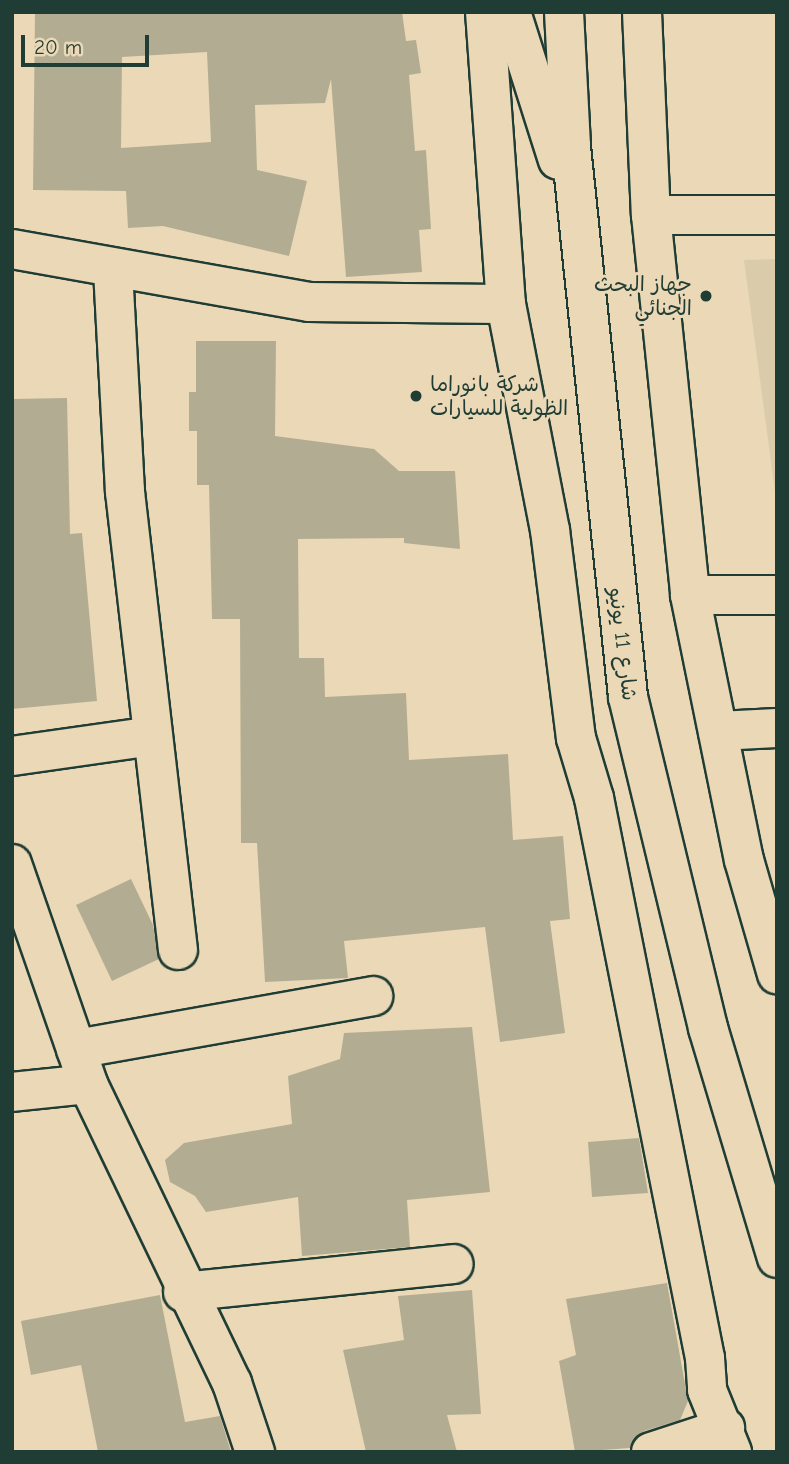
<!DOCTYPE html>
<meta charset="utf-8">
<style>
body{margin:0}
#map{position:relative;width:789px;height:1464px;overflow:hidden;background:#ebd8b6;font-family:"Comic Neue","Playpen Sans Arabic",sans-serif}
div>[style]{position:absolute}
.built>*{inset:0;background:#dacbab}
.building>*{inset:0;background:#b2ad92}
.roads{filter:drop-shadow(2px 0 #1f3d34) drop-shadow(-2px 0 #1f3d34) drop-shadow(0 2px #1f3d34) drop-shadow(0 -2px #1f3d34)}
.minor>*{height:38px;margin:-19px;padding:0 19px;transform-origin:19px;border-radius:19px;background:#ebd8b6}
.highway>*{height:38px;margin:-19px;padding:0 19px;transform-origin:19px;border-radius:19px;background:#ebd8b6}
.dots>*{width:19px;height:19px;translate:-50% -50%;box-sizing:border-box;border:4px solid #ebd8b6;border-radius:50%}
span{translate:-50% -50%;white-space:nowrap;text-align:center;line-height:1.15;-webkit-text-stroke:6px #ebd8b6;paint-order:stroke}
.poi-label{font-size:21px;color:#1f3d34}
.right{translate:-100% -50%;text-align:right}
.left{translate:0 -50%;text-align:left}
.street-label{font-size:21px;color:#1f3d34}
.frame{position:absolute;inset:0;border:14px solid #1f3d34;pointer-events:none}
.scale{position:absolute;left:21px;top:35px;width:128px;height:32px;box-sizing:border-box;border:4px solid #1f3d34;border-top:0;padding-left:9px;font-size:21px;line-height:24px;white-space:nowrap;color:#1f3d34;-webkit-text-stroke:5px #ebd8b6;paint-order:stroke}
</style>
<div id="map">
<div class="built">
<div style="clip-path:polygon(777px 259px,777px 507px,744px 260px)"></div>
</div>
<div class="building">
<div style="clip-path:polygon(evenodd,35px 12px,402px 12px,406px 41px,416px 40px,421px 73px,409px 75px,415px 151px,426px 150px,431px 229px,419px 230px,422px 272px,346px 277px,331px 79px,325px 103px,255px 105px,257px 170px,307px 181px,289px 256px,163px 226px,128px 228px,126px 191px,33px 190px,35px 12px,207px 52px,211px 142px,121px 148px,122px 57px,207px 52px)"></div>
<div style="clip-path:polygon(196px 341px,276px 341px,275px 436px,374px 449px,399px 471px,455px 471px,460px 549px,404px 543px,404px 538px,298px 539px,299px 658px,324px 658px,325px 697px,406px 693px,409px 760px,508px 754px,513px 840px,563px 836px,570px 919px,550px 921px,565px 1033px,500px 1042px,485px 927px,344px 941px,348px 978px,265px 982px,257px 843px,241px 843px,240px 619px,212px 619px,209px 485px,197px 485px,197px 431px,189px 431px,189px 392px,196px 392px)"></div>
<div style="clip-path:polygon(67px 398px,70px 534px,82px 533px,97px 701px,12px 709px,12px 399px)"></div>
<div style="clip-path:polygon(131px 879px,153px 925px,159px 959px,112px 981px,76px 905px)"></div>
<div style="clip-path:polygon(472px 1027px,490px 1192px,407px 1200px,410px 1247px,302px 1256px,298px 1197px,206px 1212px,195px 1196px,170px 1182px,165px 1160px,184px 1143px,292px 1124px,288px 1076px,340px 1059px,344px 1033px)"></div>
<div style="clip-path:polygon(639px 1138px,648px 1193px,592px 1197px,588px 1142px)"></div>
<div style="clip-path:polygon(667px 1283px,688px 1401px,680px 1420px,644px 1431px,630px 1448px,575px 1452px,559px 1361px,576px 1355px,566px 1299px)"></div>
<div style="clip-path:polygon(472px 1290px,481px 1414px,447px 1415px,457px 1452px,366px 1452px,343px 1350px,404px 1340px,398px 1296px)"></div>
<div style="clip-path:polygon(160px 1295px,185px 1422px,220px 1416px,231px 1452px,98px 1452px,81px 1365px,31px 1375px,21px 1321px)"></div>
</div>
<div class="roads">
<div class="minor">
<div style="left:485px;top:12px;width:293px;rotate:85.9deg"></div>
<div style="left:506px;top:304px;width:230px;rotate:79deg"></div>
<div style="left:550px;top:530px;width:210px;rotate:82.9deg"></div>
<div style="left:576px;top:738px;width:63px;rotate:73.3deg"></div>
<div style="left:594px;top:798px;width:571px;rotate:78.79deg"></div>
<div style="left:705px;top:1358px;width:32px;rotate:86deg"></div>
<div style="left:707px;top:1390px;width:67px;rotate:68deg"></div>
<div style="left:651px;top:215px;width:126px"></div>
<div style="left:12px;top:249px;width:302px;rotate:10.1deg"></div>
<div style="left:309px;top:302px;width:197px;rotate:0.6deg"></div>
<div style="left:113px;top:270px;width:222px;rotate:86.9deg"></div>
<div style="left:125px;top:492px;width:461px;rotate:83.4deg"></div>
<div style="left:690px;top:595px;width:87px"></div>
<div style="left:718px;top:731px;width:59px;rotate:-2.9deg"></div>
<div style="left:12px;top:756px;width:141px;rotate:-8.1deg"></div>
<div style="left:12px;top:864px;width:233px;rotate:70.9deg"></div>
<div style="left:88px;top:1084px;width:332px;rotate:64.3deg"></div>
<div style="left:232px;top:1383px;width:73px;rotate:71.6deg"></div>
<div style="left:76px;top:1049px;width:302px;rotate:-10.1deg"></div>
<div style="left:12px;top:1092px;width:76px;rotate:-6deg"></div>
<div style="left:183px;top:1292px;width:272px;rotate:-5.9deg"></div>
<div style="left:651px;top:1452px;width:78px;rotate:-18deg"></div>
</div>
<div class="highway">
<div style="left:511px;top:12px;width:155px;rotate:72.4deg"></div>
<div style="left:564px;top:12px;width:135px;rotate:87deg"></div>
<div style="left:571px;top:147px;width:553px;rotate:84.08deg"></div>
<div style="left:628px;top:697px;width:341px;rotate:76.4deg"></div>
<div style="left:708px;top:1028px;width:240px;rotate:73.3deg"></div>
<div style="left:642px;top:12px;width:203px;rotate:87.5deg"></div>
<div style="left:651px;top:215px;width:382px;rotate:84.1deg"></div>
<div style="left:690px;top:595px;width:270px;rotate:78.5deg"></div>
<div style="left:744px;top:860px;width:119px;rotate:73.9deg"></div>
</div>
</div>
<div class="dots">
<div style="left:706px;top:296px;background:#1f3d34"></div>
<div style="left:416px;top:396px;background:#1f3d34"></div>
</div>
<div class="poi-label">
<span class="right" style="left:692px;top:296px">جهاز البحث<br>الجنائي</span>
<span class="left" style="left:430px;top:396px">شركة بانوراما<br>الظولية للسيارات</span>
</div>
<div class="street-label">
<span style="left:623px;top:644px;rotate:83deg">شارع 11 يونيو</span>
</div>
<div class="frame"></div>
<div class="scale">20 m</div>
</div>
